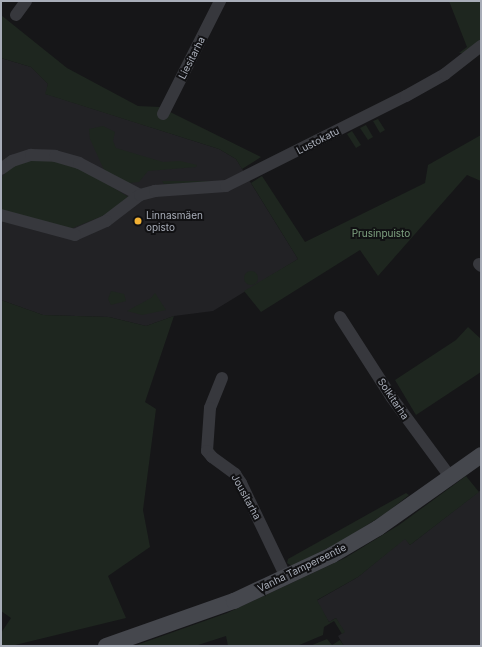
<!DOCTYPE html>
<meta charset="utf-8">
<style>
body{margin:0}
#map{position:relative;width:482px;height:647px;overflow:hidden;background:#161618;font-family:Inter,sans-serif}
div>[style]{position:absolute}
.built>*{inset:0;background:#222225}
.green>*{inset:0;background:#1e261f}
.round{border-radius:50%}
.street>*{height:12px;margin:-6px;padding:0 6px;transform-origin:6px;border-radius:6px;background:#37383d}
.secondary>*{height:16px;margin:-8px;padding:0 8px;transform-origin:8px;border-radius:8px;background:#45474d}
.dots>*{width:11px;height:11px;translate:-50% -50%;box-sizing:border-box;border:2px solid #111113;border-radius:50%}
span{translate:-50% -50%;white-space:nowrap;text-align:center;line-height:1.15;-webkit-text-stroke:4px #111113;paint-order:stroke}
.street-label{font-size:10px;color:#a8adb8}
.poi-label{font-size:10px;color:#a8adb8}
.left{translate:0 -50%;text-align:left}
.park-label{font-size:10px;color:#7fa381}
.frame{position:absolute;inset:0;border:2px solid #a8adb8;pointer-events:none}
</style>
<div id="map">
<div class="built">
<div style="clip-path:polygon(1px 58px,31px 67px,48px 84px,46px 94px,219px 149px,236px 159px,298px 259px,213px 311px,174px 316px,146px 326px,109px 317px,43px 315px,1px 300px)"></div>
<div style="clip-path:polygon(481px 490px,481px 646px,344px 646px,338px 636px,344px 632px,336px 618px,329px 622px,316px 601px,358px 577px,405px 538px,410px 545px)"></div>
</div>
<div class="green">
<div style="clip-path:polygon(449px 1px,481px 1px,481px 39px,464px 53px,459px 53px,467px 47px)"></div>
<div style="clip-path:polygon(1px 15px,67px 68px,138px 106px,160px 107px,261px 157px,242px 169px,236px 159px,219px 149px,45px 94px,48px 84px,31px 67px,1px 58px)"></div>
<div style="clip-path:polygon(378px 119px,385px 130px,380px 133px,373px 121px)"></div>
<div style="clip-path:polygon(366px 125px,373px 137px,368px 140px,360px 128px)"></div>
<div style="clip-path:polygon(103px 126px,115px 132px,113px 141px,116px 148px,163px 162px,180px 161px,197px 165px,196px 167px,148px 171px,139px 182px,128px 183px,105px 172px,90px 139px,89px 129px)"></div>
<div style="clip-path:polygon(352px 131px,361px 145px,356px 148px,347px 134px)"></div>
<div style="clip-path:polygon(481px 135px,481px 181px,467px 175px,378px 276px,360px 250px,261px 312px,244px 291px,298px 259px,251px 183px,262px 176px,305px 242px,425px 183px,428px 165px)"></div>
<div style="clip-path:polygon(41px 158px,80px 167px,130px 198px,110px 213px,70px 229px,2px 211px,1px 179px,9px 167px)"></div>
<div style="clip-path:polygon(162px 181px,209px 181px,211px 182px,164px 184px)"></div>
<div class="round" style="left:244px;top:271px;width:14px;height:14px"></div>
<div style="clip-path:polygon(111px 291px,124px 294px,126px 301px,111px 305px,108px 299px)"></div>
<div style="clip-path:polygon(155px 293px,166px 310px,142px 315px,127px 311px,151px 298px)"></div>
<div style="clip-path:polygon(1px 300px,43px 315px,109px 317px,146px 326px,174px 316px,145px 402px,156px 409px,143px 510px,150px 547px,108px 576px,126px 618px,11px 646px,1px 646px,1px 633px,11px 618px,1px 611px)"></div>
<div style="clip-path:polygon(468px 327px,481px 339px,481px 372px,416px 415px,395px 380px,456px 340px)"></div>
<div style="clip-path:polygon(466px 476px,479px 492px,410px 545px,405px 539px,358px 577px,317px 600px,329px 622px,336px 618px,345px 632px,342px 634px,334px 621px,324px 627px,323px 635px,297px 646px,228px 646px,226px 636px,195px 646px,134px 646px,227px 613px,345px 558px,399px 525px)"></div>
<div style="clip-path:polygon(406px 493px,409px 495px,386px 513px,342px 541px,292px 566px,287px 563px,288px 559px)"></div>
<div style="clip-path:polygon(327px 639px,332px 645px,340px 640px,344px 646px,310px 646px)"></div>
</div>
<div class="street">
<div style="left:16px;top:15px;width:17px;rotate:-54deg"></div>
<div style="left:163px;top:114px;width:127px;rotate:-63.2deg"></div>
<div style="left:1px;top:169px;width:14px;rotate:-36deg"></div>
<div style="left:12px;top:161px;width:20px;rotate:-18deg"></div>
<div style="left:31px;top:155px;width:24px;rotate:2deg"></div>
<div style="left:55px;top:156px;width:25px;rotate:16deg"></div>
<div style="left:79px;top:163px;width:69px;rotate:27.7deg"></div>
<div style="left:140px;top:195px;width:43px;rotate:142.6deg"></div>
<div style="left:106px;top:221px;width:34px;rotate:156deg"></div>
<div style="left:75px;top:235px;width:77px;rotate:-164.9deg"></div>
<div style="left:140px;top:195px;width:16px;rotate:-15deg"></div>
<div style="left:155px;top:191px;width:71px;rotate:-4deg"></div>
<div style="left:226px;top:186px;width:201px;rotate:-26.6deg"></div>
<div style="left:406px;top:96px;width:45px;rotate:-29.4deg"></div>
<div style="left:445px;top:74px;width:46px;rotate:-37.9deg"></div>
<div style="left:479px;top:264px;width:3px;rotate:45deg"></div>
<div style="left:340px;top:317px;width:96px;rotate:57.3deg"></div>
<div style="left:392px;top:398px;width:99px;rotate:53.6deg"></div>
<div style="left:222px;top:378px;width:32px;rotate:112deg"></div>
<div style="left:210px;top:408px;width:43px;rotate:94deg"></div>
<div style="left:207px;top:451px;width:8px;rotate:50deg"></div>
<div style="left:212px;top:457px;width:29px;rotate:36deg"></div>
<div style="left:235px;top:474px;width:11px;rotate:56deg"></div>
<div style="left:241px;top:483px;width:104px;rotate:64.4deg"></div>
</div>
<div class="secondary">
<div style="left:106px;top:646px;width:136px;rotate:-19.4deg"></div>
<div style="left:234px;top:601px;width:108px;rotate:-25.1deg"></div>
<div style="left:332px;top:555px;width:53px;rotate:-30.4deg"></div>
<div style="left:378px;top:528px;width:126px;rotate:-35.3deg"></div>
</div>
<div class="dots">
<div style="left:138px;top:221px;background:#f2b134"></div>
</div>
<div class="street-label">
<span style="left:192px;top:58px;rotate:-63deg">Liesitarha</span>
<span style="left:318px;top:141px;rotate:-27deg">Lustokatu</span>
<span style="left:393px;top:399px;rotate:56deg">Solkitarha</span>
<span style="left:246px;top:497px;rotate:61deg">Jousitarha</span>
<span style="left:302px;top:568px;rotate:-26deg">Vanha Tampereentie</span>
</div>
<div class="poi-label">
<span class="left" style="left:146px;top:221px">Linnasmäen<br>opisto</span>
</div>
<div class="park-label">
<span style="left:381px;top:234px">Prusinpuisto</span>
</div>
<div class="frame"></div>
</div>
